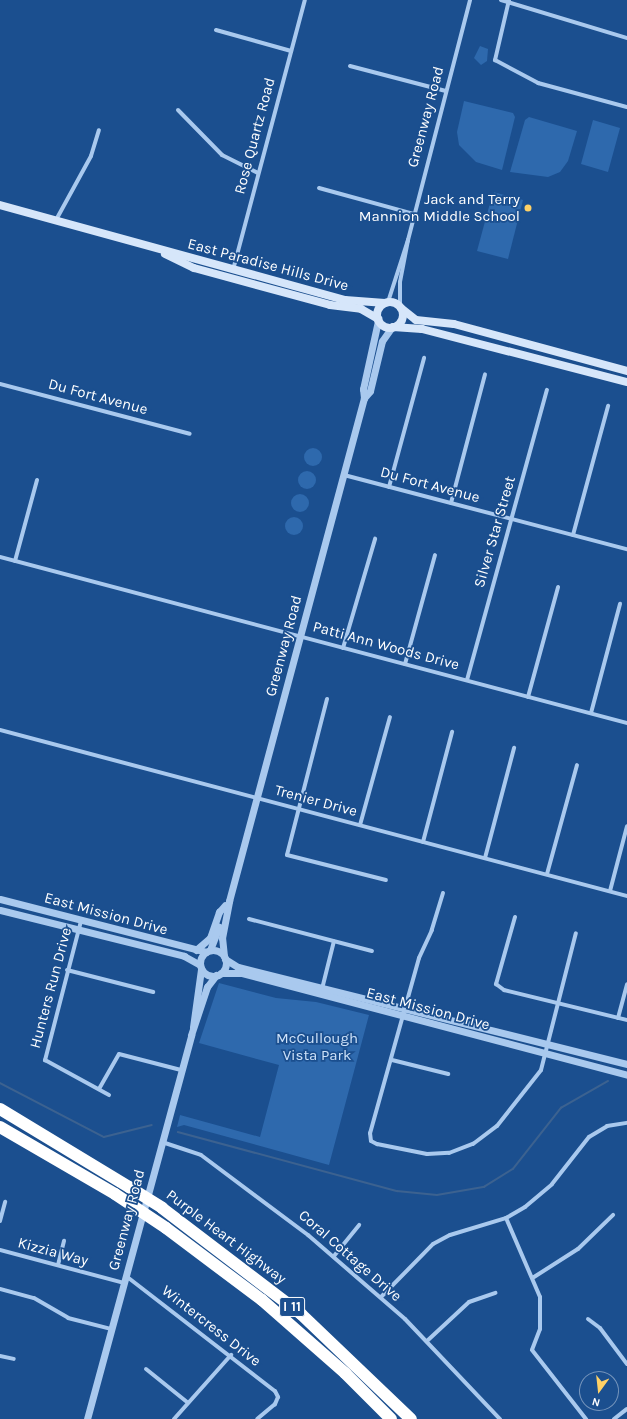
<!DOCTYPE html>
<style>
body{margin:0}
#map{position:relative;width:627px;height:1419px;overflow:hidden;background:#1b4f8f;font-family:Karla,sans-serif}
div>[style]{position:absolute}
.green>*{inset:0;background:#2e69ad}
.round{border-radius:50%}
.stream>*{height:1.5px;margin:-0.75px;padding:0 0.75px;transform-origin:0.75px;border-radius:0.75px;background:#3c6290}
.minor>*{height:4px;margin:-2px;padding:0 2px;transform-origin:2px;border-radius:2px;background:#a9c9ee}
.tertiary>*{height:7px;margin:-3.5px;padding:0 3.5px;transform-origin:3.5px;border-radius:3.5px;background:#a9c9ee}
.tertiary>.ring{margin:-3.5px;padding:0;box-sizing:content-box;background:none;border:7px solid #a9c9ee;border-radius:50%}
.secondary>*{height:8px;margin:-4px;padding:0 4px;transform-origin:4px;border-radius:4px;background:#d6e6fa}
.secondary>.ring{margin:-4px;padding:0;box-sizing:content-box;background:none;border:8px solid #d6e6fa;border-radius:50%}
.motorway>*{height:12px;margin:-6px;padding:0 6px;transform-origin:6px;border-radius:6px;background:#fff}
.motorway-bridge>*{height:12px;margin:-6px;padding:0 6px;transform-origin:6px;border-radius:6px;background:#fff}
.dots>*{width:11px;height:11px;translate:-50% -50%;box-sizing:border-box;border:2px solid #1b4f8f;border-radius:50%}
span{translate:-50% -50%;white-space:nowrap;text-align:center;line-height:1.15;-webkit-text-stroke:3.5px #1b4f8f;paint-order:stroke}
.shield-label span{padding:1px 3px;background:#1b4f8f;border:1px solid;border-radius:3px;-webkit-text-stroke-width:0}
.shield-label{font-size:14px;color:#fff;font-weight:700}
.street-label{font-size:15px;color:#fff}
.poi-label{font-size:15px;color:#fff}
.right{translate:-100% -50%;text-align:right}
.park-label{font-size:15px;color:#cfe3fa}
.north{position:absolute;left:579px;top:1371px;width:40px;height:40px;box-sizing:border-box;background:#1b4f8f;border:1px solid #7695bc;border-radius:50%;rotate:195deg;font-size:11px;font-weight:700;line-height:16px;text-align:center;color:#fff}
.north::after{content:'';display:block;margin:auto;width:14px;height:18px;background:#ffd166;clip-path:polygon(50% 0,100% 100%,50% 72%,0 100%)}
</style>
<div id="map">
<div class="green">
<div style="clip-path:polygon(480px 46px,488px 49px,487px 61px,481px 65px,474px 58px)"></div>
<div style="clip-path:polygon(464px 101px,513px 113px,515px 117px,502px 170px,476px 162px,459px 145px,457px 132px)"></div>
<div style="clip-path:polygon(529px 117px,577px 131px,568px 161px,560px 172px,548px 177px,510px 172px,525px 120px)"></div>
<div style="clip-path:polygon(593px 120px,620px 128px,608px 172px,581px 164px)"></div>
<div style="clip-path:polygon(493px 192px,523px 200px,508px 259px,477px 251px)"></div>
<div class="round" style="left:304px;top:448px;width:18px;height:18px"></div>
<div class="round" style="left:298px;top:471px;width:18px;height:18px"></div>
<div class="round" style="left:291px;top:494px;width:18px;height:18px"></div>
<div class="round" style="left:285px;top:517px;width:18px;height:18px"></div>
<div style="clip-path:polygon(219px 983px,276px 998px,316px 1002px,369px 1015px,329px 1165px,184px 1125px,177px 1127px,180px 1115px,260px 1137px,279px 1065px,199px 1043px)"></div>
</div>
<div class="stream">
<div style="left:0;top:1083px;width:117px;rotate:27.4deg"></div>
<div style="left:104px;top:1137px;width:49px;rotate:-14deg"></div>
<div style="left:178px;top:1132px;width:227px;rotate:15.1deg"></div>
<div style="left:397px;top:1191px;width:40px;rotate:5.7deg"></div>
<div style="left:437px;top:1195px;width:48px;rotate:-9.7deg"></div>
<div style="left:484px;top:1187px;width:34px;rotate:-32deg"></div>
<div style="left:513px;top:1169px;width:78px;rotate:-51.8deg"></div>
<div style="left:561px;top:1108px;width:54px;rotate:-29.9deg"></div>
</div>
<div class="minor">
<div style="left:501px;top:0;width:132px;rotate:16.8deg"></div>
<div style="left:509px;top:0;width:62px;rotate:103.1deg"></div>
<div style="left:495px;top:60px;width:49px;rotate:28.1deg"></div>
<div style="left:538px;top:83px;width:92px;rotate:15.1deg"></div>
<div style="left:216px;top:30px;width:78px;rotate:15.6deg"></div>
<div style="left:350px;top:66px;width:99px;rotate:14.6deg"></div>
<div style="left:178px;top:110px;width:63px;rotate:45.6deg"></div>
<div style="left:222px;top:155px;width:40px;rotate:26.6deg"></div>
<div style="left:319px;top:188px;width:98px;rotate:15.3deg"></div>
<div style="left:56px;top:220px;width:73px;rotate:-61.3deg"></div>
<div style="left:91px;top:156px;width:27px;rotate:-73deg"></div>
<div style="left:233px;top:270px;width:279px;rotate:-75.1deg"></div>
<div style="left:388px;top:302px;width:65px;rotate:-72.1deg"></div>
<div style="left:400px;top:307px;width:25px;rotate:-90deg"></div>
<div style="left:400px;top:282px;width:43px;rotate:-79.2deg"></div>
<div style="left:408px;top:240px;width:248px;rotate:-75.5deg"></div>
<div style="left:0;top:384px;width:196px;rotate:14.7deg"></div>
<div style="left:344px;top:475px;width:293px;rotate:14.7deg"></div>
<div style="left:389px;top:487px;width:134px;rotate:-74.8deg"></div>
<div style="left:451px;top:503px;width:133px;rotate:-75.2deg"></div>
<div style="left:573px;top:535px;width:134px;rotate:-74.8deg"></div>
<div style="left:0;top:557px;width:649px;rotate:14.83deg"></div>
<div style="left:15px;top:561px;width:84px;rotate:-74.8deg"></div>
<div style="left:343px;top:648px;width:114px;rotate:-73.6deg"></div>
<div style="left:405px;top:664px;width:113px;rotate:-74.6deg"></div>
<div style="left:467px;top:680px;width:301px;rotate:-74.6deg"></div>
<div style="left:528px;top:697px;width:114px;rotate:-74.7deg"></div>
<div style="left:327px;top:699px;width:161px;rotate:104.4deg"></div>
<div style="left:287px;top:855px;width:102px;rotate:14.2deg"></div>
<div style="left:591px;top:713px;width:113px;rotate:-75.1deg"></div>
<div style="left:0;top:730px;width:649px;rotate:14.83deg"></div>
<div style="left:360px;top:825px;width:112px;rotate:-74.5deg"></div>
<div style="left:423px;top:842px;width:114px;rotate:-75.2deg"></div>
<div style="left:485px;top:858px;width:114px;rotate:-75.2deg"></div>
<div style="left:547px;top:874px;width:113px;rotate:-74.6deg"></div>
<div style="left:610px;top:891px;width:67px;rotate:-75.3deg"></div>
<div style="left:443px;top:893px;width:39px;rotate:107deg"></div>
<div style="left:432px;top:930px;width:31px;rotate:115deg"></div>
<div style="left:419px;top:958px;width:182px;rotate:105.6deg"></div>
<div style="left:370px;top:1133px;width:8px;rotate:83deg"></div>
<div style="left:371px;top:1141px;width:7px;rotate:27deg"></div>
<div style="left:377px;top:1144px;width:51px;rotate:11.3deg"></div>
<div style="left:427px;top:1154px;width:22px;rotate:-3deg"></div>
<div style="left:449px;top:1153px;width:26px;rotate:-21deg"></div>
<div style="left:473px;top:1144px;width:30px;rotate:-37deg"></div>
<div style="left:497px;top:1126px;width:71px;rotate:-51.8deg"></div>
<div style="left:541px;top:1070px;width:141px;rotate:-75.7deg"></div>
<div style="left:515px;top:917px;width:70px;rotate:105.8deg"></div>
<div style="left:496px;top:984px;width:10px;rotate:37deg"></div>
<div style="left:504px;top:990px;width:127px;rotate:13.7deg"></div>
<div style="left:249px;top:919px;width:127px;rotate:14.6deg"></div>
<div style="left:81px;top:921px;width:144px;rotate:104.5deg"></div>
<div style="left:45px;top:1060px;width:73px;rotate:28.7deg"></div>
<div style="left:67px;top:970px;width:89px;rotate:14.3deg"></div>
<div style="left:322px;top:989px;width:49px;rotate:-76deg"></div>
<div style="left:618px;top:1018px;width:35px;rotate:-75deg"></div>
<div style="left:392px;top:1060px;width:58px;rotate:14deg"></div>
<div style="left:99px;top:1089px;width:40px;rotate:-60.3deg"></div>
<div style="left:119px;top:1054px;width:64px;rotate:14.5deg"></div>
<div style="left:162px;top:1142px;width:41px;rotate:18.4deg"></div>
<div style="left:201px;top:1155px;width:134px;rotate:36.8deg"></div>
<div style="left:308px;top:1235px;width:128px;rotate:40.9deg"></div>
<div style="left:405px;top:1319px;width:138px;rotate:46.5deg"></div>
<div style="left:506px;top:1218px;width:86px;rotate:66.7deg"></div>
<div style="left:540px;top:1297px;width:32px;rotate:90deg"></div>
<div style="left:540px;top:1329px;width:22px;rotate:111deg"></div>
<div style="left:532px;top:1350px;width:88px;rotate:52deg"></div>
<div style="left:0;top:1221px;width:20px;rotate:-75deg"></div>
<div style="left:0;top:1250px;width:128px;rotate:14.9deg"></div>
<div style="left:334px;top:1256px;width:40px;rotate:-51deg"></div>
<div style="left:58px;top:1265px;width:25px;rotate:-76deg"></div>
<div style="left:126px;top:1276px;width:188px;rotate:37.7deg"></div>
<div style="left:275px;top:1391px;width:7px;rotate:63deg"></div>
<div style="left:278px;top:1397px;width:8px;rotate:113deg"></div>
<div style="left:275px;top:1404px;width:23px;rotate:140deg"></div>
<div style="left:534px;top:1277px;width:52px;rotate:-32.5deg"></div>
<div style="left:578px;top:1249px;width:49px;rotate:-44.2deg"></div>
<div style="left:0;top:1289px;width:35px;rotate:15deg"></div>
<div style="left:34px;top:1298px;width:39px;rotate:30deg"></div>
<div style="left:68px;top:1318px;width:44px;rotate:14.3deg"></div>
<div style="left:381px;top:1297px;width:74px;rotate:-45.5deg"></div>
<div style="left:433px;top:1244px;width:19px;rotate:-28deg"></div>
<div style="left:450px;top:1235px;width:59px;rotate:-16.9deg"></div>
<div style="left:506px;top:1218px;width:22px;rotate:-30deg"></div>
<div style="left:525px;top:1207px;width:35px;rotate:-40deg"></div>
<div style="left:552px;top:1184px;width:60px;rotate:-51.8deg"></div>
<div style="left:589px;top:1137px;width:21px;rotate:-31deg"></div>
<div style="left:607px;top:1126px;width:20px;rotate:-9deg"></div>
<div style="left:588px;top:1319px;width:15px;rotate:37deg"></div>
<div style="left:600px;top:1328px;width:45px;rotate:53.1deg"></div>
<div style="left:427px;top:1341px;width:57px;rotate:-42.9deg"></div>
<div style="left:469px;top:1302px;width:28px;rotate:-19deg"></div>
<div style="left:0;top:1356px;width:14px;rotate:12deg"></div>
<div style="left:146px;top:1369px;width:53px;rotate:38.8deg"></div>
<div style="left:174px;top:1419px;width:86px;rotate:-48.3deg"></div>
<div style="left:614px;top:1419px;width:16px;rotate:-38deg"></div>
</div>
<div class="tertiary">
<div style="left:364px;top:398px;width:9px;rotate:-49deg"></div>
<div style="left:370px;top:391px;width:51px;rotate:-76.5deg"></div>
<div style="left:382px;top:341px;width:16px;rotate:-55deg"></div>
<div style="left:0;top:899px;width:213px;rotate:14.4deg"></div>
<div style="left:0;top:910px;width:190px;rotate:14deg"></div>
<div style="left:184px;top:956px;width:18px;rotate:29deg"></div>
<div style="left:196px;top:950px;width:18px;rotate:-41deg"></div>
<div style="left:210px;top:938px;width:28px;rotate:-71deg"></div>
<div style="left:219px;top:912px;width:9px;rotate:-49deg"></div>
<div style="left:210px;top:950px;width:25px;rotate:-69deg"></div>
<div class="ring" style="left:200px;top:950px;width:19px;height:19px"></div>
<div style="left:224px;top:956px;width:18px;rotate:-96deg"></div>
<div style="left:222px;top:938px;width:38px;rotate:-79deg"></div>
<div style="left:229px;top:901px;width:521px;rotate:-74.98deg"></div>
<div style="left:364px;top:398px;width:9px;rotate:-96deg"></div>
<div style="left:363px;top:389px;width:70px;rotate:-77.6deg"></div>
<div style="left:225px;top:959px;width:15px;rotate:32deg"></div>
<div style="left:238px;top:967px;width:401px;rotate:14deg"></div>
<div style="left:221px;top:973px;width:21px"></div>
<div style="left:242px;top:973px;width:398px;rotate:14.8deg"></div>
<div style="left:193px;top:1027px;width:59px;rotate:-82.1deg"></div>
<div style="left:87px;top:1419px;width:398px;rotate:-74.8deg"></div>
<div style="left:191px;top:1035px;width:51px;rotate:-71.6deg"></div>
<div style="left:207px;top:987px;width:15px;rotate:-53deg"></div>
</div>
<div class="secondary">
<div style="left:0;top:205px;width:358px;rotate:15.4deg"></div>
<div style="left:345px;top:300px;width:40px;rotate:4.3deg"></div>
<div style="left:165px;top:254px;width:32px;rotate:26deg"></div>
<div style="left:194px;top:268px;width:141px;rotate:15.2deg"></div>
<div style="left:330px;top:305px;width:31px;rotate:7deg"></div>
<div style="left:361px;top:309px;width:20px;rotate:30deg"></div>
<div class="ring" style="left:377px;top:302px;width:18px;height:18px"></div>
<div style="left:401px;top:308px;width:19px;rotate:39deg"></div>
<div style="left:416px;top:320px;width:38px;rotate:6deg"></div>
<div style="left:454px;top:324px;width:179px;rotate:15.2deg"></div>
<div style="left:393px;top:327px;width:29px;rotate:4deg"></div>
<div style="left:422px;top:329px;width:212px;rotate:14.5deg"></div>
</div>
<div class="motorway">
<div style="left:0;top:1109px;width:151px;rotate:31.2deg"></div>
<div style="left:0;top:1127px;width:133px;rotate:30.2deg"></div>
<div style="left:162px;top:1208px;width:175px;rotate:37.3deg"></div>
<div style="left:301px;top:1314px;width:152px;rotate:43.7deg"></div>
<div style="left:166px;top:1228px;width:120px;rotate:36.9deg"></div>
<div style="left:262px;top:1300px;width:111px;rotate:41.3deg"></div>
<div style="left:345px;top:1373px;width:65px;rotate:45deg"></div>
</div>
<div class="motorway-bridge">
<div style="left:129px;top:1187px;width:39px;rotate:32deg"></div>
<div style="left:115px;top:1194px;width:61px;rotate:33.7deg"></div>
</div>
<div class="dots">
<div style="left:528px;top:208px;background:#ffd166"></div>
</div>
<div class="shield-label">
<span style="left:292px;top:1307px">I 11</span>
</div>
<div class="street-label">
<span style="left:426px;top:117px;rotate:-75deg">Greenway Road</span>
<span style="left:255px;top:136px;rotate:-75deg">Rose Quartz Road</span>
<span style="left:268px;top:265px;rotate:15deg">East Paradise Hills Drive</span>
<span style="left:98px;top:397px;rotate:15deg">Du Fort Avenue</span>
<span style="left:430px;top:485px;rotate:15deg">Du Fort Avenue</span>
<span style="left:495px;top:532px;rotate:-74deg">Silver Star Street</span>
<span style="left:284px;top:646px;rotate:-75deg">Greenway Road</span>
<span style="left:386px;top:646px;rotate:15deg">Patti Ann Woods Drive</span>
<span style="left:316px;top:801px;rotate:15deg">Trenier Drive</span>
<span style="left:106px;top:914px;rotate:15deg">East Mission Drive</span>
<span style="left:51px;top:988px;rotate:-75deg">Hunters Run Drive</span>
<span style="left:428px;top:1009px;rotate:15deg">East Mission Drive</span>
<span style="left:127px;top:1220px;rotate:-75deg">Greenway Road</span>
<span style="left:226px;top:1237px;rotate:37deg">Purple Heart Highway</span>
<span style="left:53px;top:1252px;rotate:15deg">Kizzia Way</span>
<span style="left:350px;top:1256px;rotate:41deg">Coral Cottage Drive</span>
<span style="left:211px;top:1326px;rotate:38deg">Wintercress Drive</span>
</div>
<div class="poi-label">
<span class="right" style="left:520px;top:208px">Jack and Terry<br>Mannion Middle School</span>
</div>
<div class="park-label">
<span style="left:317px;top:1047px">McCullough<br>Vista Park</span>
</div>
<div class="north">N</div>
</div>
